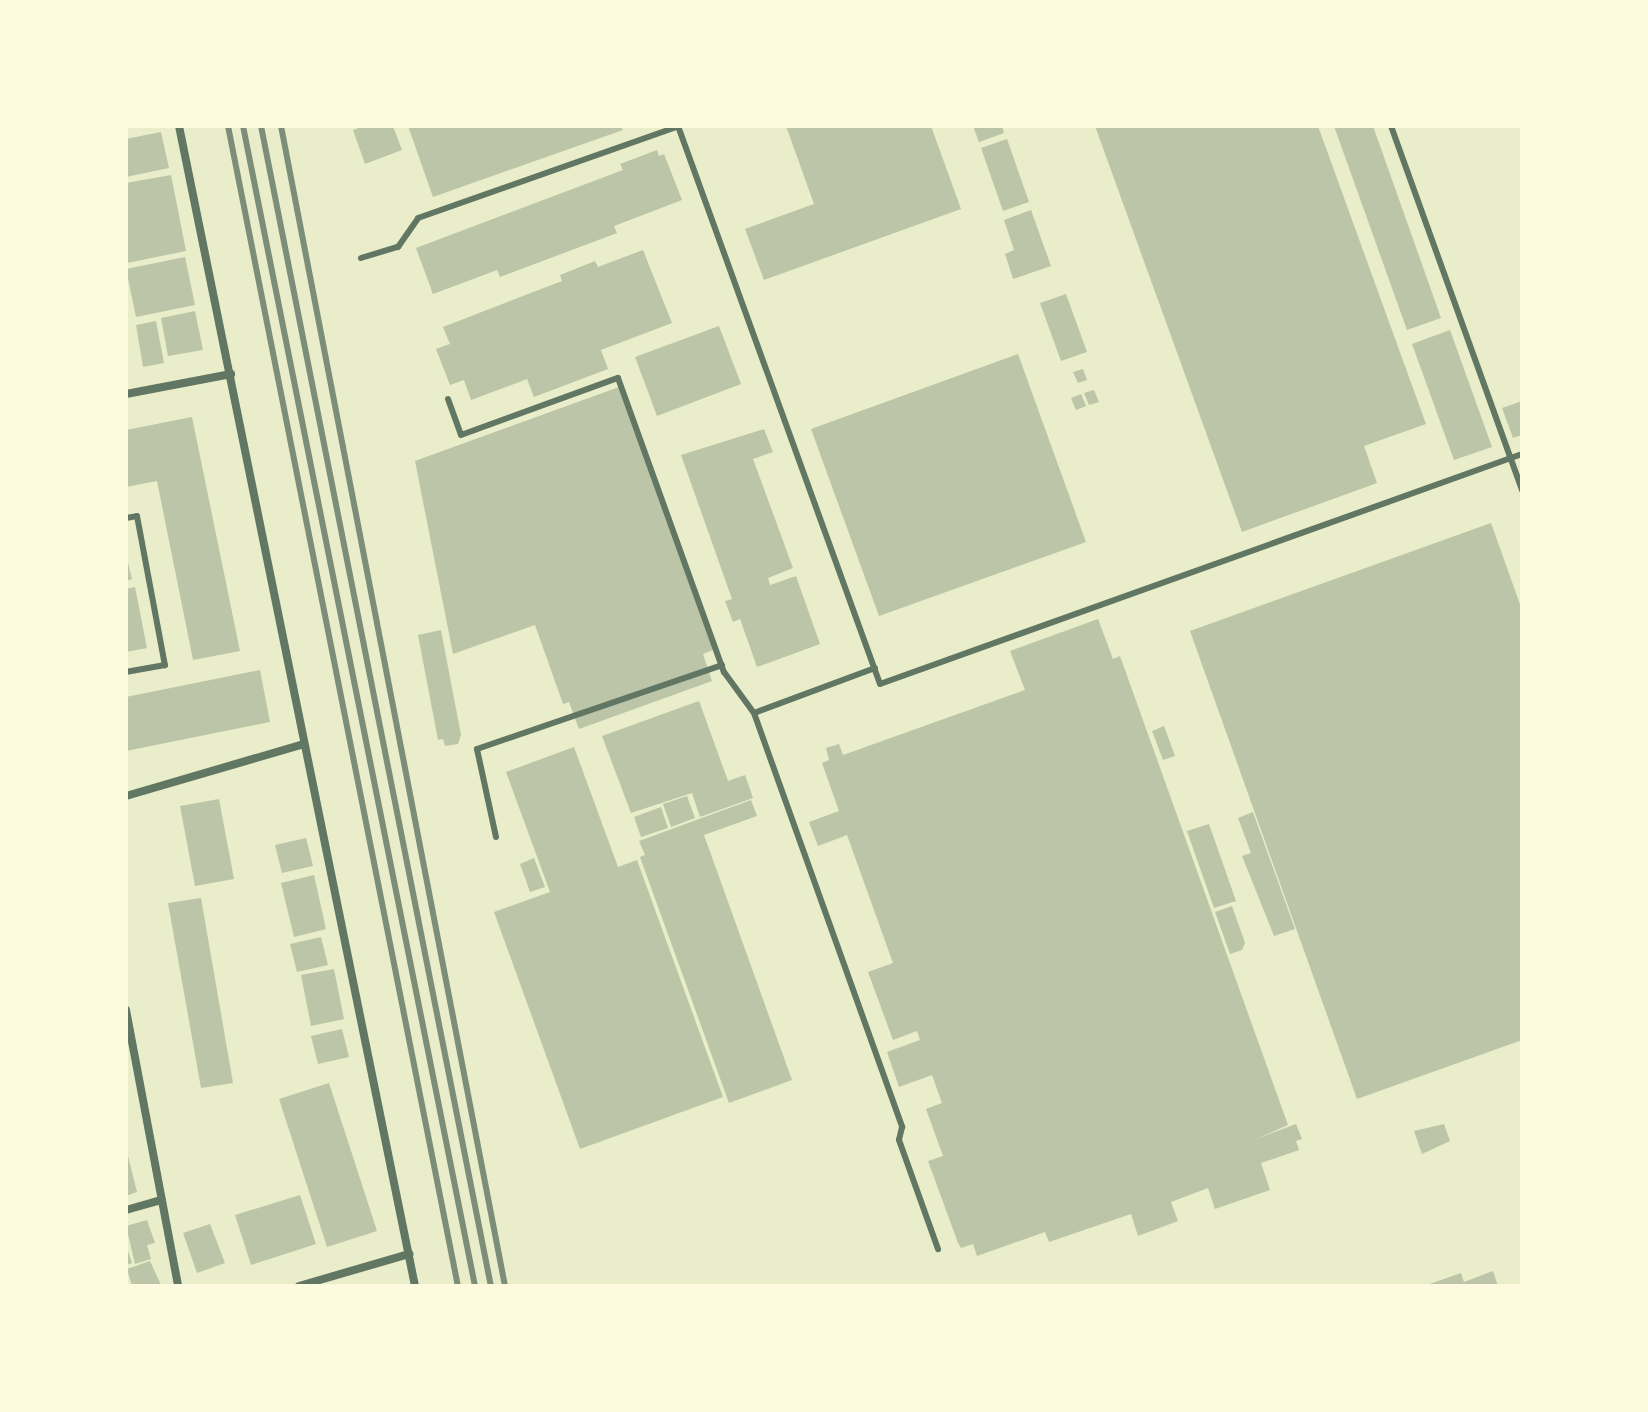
<!DOCTYPE html>
<style>
body{margin:0}
#map{position:relative;width:1648px;height:1412px;overflow:hidden;background:#e9edc9;font-family:Overpass,sans-serif}
div>[style]{position:absolute}
.building>*{inset:0;background:#bcc5a7}
.service>*{height:6px;margin:-3px;padding:0 3px;transform-origin:3px;border-radius:3px;background:#617663}
.minor>*{height:8px;margin:-4px;padding:0 4px;transform-origin:4px;border-radius:4px;background:#617663}
.rail>*{height:6px;margin:-3px;padding:0 3px;transform-origin:3px;border-radius:3px;background:#7c8e77}
span{translate:-50% -50%;white-space:nowrap;text-align:center;line-height:1.15;-webkit-text-stroke:6px #fefae0;paint-order:stroke}
.frame{position:absolute;inset:0;border:128px solid #fefae0;pointer-events:none}
</style>
<div id="map">
<div class="building">
<div style="clip-path:polygon(365px 126px,393px 126px,402px 150px,365px 164px,353px 130px)"></div>
<div style="clip-path:polygon(408px 126px,621px 126px,623px 130px,433px 197px)"></div>
<div style="clip-path:polygon(786px 126px,931px 126px,961px 209px,764px 280px,745px 229px,814px 204px)"></div>
<div style="clip-path:polygon(973px 126px,1002px 126px,1004px 133px,979px 142px)"></div>
<div style="clip-path:polygon(1095px 126px,1318px 126px,1426px 424px,1364px 446px,1377px 483px,1242px 532px)"></div>
<div style="clip-path:polygon(1334px 126px,1373px 126px,1441px 318px,1407px 330px)"></div>
<div style="clip-path:polygon(161px 132px,169px 168px,126px 177px,126px 139px)"></div>
<div style="clip-path:polygon(1007px 139px,1029px 202px,1003px 211px,981px 148px)"></div>
<div style="clip-path:polygon(657px 150px,659px 156px,664px 154px,682px 200px,614px 226px,617px 233px,500px 277px,497px 270px,433px 294px,416px 248px,623px 170px,620px 164px)"></div>
<div style="clip-path:polygon(171px 175px,186px 251px,127px 263px,126px 183px)"></div>
<div style="clip-path:polygon(1031px 210px,1051px 266px,1013px 279px,1005px 254px,1014px 250px,1004px 220px)"></div>
<div style="clip-path:polygon(643px 250px,672px 323px,601px 350px,608px 369px,534px 397px,527px 379px,471px 400px,464px 380px,450px 385px,436px 349px,450px 344px,443px 327px,562px 281px,560px 275px,595px 261px,598px 267px)"></div>
<div style="clip-path:polygon(185px 257px,195px 305px,136px 317px,126px 269px)"></div>
<div style="clip-path:polygon(1066px 294px,1087px 352px,1061px 361px,1040px 303px)"></div>
<div style="clip-path:polygon(195px 311px,203px 350px,168px 356px,161px 318px)"></div>
<div style="clip-path:polygon(156px 321px,164px 363px,143px 367px,136px 325px)"></div>
<div style="clip-path:polygon(719px 326px,741px 384px,657px 416px,635px 357px)"></div>
<div style="clip-path:polygon(1450px 330px,1492px 447px,1454px 460px,1412px 344px)"></div>
<div style="clip-path:polygon(1018px 354px,1086px 542px,879px 616px,811px 429px)"></div>
<div style="clip-path:polygon(1083px 369px,1087px 380px,1078px 383px,1073px 372px)"></div>
<div style="clip-path:polygon(619px 387px,713px 650px,703px 654px,712px 681px,579px 729px,569px 702px,563px 704px,535px 625px,453px 654px,415px 461px)"></div>
<div style="clip-path:polygon(1094px 390px,1099px 402px,1089px 405px,1084px 393px)"></div>
<div style="clip-path:polygon(1081px 394px,1086px 406px,1076px 410px,1071px 398px)"></div>
<div style="clip-path:polygon(1522px 401px,1522px 435px,1513px 438px,1502px 408px)"></div>
<div style="clip-path:polygon(192px 417px,240px 651px,193px 660px,157px 481px,126px 487px,126px 430px)"></div>
<div style="clip-path:polygon(764px 429px,773px 452px,753px 459px,793px 568px,768px 578px,770px 585px,796px 576px,820px 644px,757px 667px,740px 619px,733px 622px,725px 601px,732px 599px,681px 455px)"></div>
<div style="clip-path:polygon(1491px 523px,1522px 610px,1522px 1040px,1357px 1099px,1190px 631px)"></div>
<div style="clip-path:polygon(126px 555px,132px 579px,126px 581px)"></div>
<div style="clip-path:polygon(135px 587px,147px 648px,126px 652px,126px 589px)"></div>
<div style="clip-path:polygon(1098px 619px,1113px 659px,1120px 656px,1288px 1125px,1256px 1139px,1296px 1124px,1302px 1139px,1296px 1141px,1299px 1150px,1261px 1163px,1270px 1190px,1215px 1209px,1208px 1188px,1171px 1202px,1178px 1221px,1138px 1236px,1131px 1214px,1049px 1242px,1045px 1232px,977px 1256px,973px 1244px,961px 1248px,958px 1243px,928px 1161px,943px 1156px,926px 1109px,942px 1103px,932px 1075px,899px 1087px,887px 1052px,920px 1040px,917px 1031px,893px 1040px,868px 972px,893px 963px,847px 835px,818px 846px,809px 822px,839px 811px,822px 763px,829px 760px,826px 748px,839px 744px,843px 755px,1025px 690px,1010px 651px)"></div>
<div style="clip-path:polygon(441px 630px,461px 735px,458px 744px,445px 746px,443px 739px,438px 740px,418px 635px)"></div>
<div style="clip-path:polygon(260px 670px,270px 722px,126px 751px,126px 697px)"></div>
<div style="clip-path:polygon(699px 701px,728px 781px,745px 775px,753px 798px,700px 817px,692px 793px,631px 813px,602px 736px)"></div>
<div style="clip-path:polygon(1164px 726px,1175px 756px,1163px 760px,1152px 731px)"></div>
<div style="clip-path:polygon(574px 747px,618px 867px,637px 860px,723px 1097px,580px 1149px,494px 912px,550px 892px,506px 772px)"></div>
<div style="clip-path:polygon(687px 796px,695px 818px,671px 827px,663px 804px)"></div>
<div style="clip-path:polygon(219px 799px,234px 879px,195px 886px,180px 806px)"></div>
<div style="clip-path:polygon(751px 800px,757px 816px,704px 835px,792px 1080px,729px 1103px,640px 857px,645px 855px,639px 841px)"></div>
<div style="clip-path:polygon(661px 807px,668px 828px,641px 837px,634px 817px)"></div>
<div style="clip-path:polygon(1253px 812px,1295px 929px,1274px 936px,1242px 856px,1251px 853px,1238px 818px)"></div>
<div style="clip-path:polygon(1209px 824px,1236px 901px,1214px 908px,1187px 831px)"></div>
<div style="clip-path:polygon(306px 838px,313px 866px,282px 873px,275px 845px)"></div>
<div style="clip-path:polygon(534px 858px,545px 887px,530px 892px,520px 864px)"></div>
<div style="clip-path:polygon(314px 875px,326px 929px,294px 937px,281px 883px)"></div>
<div style="clip-path:polygon(201px 898px,233px 1083px,201px 1088px,168px 903px)"></div>
<div style="clip-path:polygon(1232px 906px,1245px 943px,1242px 950px,1230px 954px,1215px 912px)"></div>
<div style="clip-path:polygon(321px 937px,328px 965px,297px 972px,290px 944px)"></div>
<div style="clip-path:polygon(334px 969px,344px 1019px,311px 1026px,301px 975px)"></div>
<div style="clip-path:polygon(342px 1029px,349px 1057px,318px 1064px,311px 1036px)"></div>
<div style="clip-path:polygon(329px 1083px,377px 1231px,327px 1247px,279px 1099px)"></div>
<div style="clip-path:polygon(1444px 1124px,1450px 1141px,1422px 1154px,1414px 1131px)"></div>
<div style="clip-path:polygon(126px 1148px,137px 1192px,126px 1196px)"></div>
<div style="clip-path:polygon(300px 1195px,316px 1244px,251px 1265px,235px 1215px)"></div>
<div style="clip-path:polygon(147px 1220px,155px 1243px,147px 1245px,151px 1259px,135px 1264px,126px 1226px)"></div>
<div style="clip-path:polygon(210px 1224px,225px 1263px,197px 1273px,183px 1233px)"></div>
<div style="clip-path:polygon(126px 1245px,132px 1263px,126px 1265px)"></div>
<div style="clip-path:polygon(150px 1261px,161px 1285px,132px 1286px,127px 1269px)"></div>
<div style="clip-path:polygon(1493px 1271px,1498px 1286px,1424px 1286px,1461px 1273px,1464px 1282px)"></div>
</div>
<div class="service">
<div style="left:678px;top:126px;width:593px;rotate:70.1deg"></div>
<div style="left:880px;top:684px;width:682px;rotate:-19.71deg"></div>
<div style="left:1391px;top:126px;width:387px;rotate:70.2deg"></div>
<div style="left:361px;top:258px;width:39px;rotate:-17deg"></div>
<div style="left:398px;top:247px;width:35px;rotate:-55deg"></div>
<div style="left:418px;top:218px;width:277px;rotate:-19.4deg"></div>
<div style="left:448px;top:399px;width:38px;rotate:70deg"></div>
<div style="left:461px;top:435px;width:167px;rotate:-20deg"></div>
<div style="left:618px;top:378px;width:313px;rotate:70.2deg"></div>
<div style="left:724px;top:672px;width:51px;rotate:53.8deg"></div>
<div style="left:126px;top:518px;width:11px;rotate:-10deg"></div>
<div style="left:137px;top:516px;width:152px;rotate:79.4deg"></div>
<div style="left:165px;top:665px;width:40px;rotate:170deg"></div>
<div style="left:875px;top:668px;width:129px;rotate:159.6deg"></div>
<div style="left:754px;top:713px;width:440px;rotate:70.3deg"></div>
<div style="left:902px;top:1127px;width:13px;rotate:103deg"></div>
<div style="left:899px;top:1140px;width:116px;rotate:70.3deg"></div>
<div style="left:496px;top:837px;width:90px;rotate:-102.2deg"></div>
<div style="left:477px;top:749px;width:259px;rotate:-18.9deg"></div>
</div>
<div class="minor">
<div style="left:179px;top:126px;width:1184px;rotate:78.5deg"></div>
<div style="left:126px;top:394px;width:107px;rotate:-10.8deg"></div>
<div style="left:126px;top:796px;width:185px;rotate:-16.3deg"></div>
<div style="left:126px;top:1010px;width:281px;rotate:79.3deg"></div>
<div style="left:126px;top:1210px;width:37px;rotate:-16deg"></div>
<div style="left:299px;top:1286px;width:115px;rotate:-16.2deg"></div>
</div>
<div class="rail">
<div style="left:228px;top:126px;width:1183px;rotate:78.79deg"></div>
<div style="left:243px;top:126px;width:1183px;rotate:78.69deg"></div>
<div style="left:261px;top:126px;width:1183px;rotate:78.79deg"></div>
<div style="left:281px;top:126px;width:1181px;rotate:79.07deg"></div>
</div>
<div class="frame"></div>
</div>
